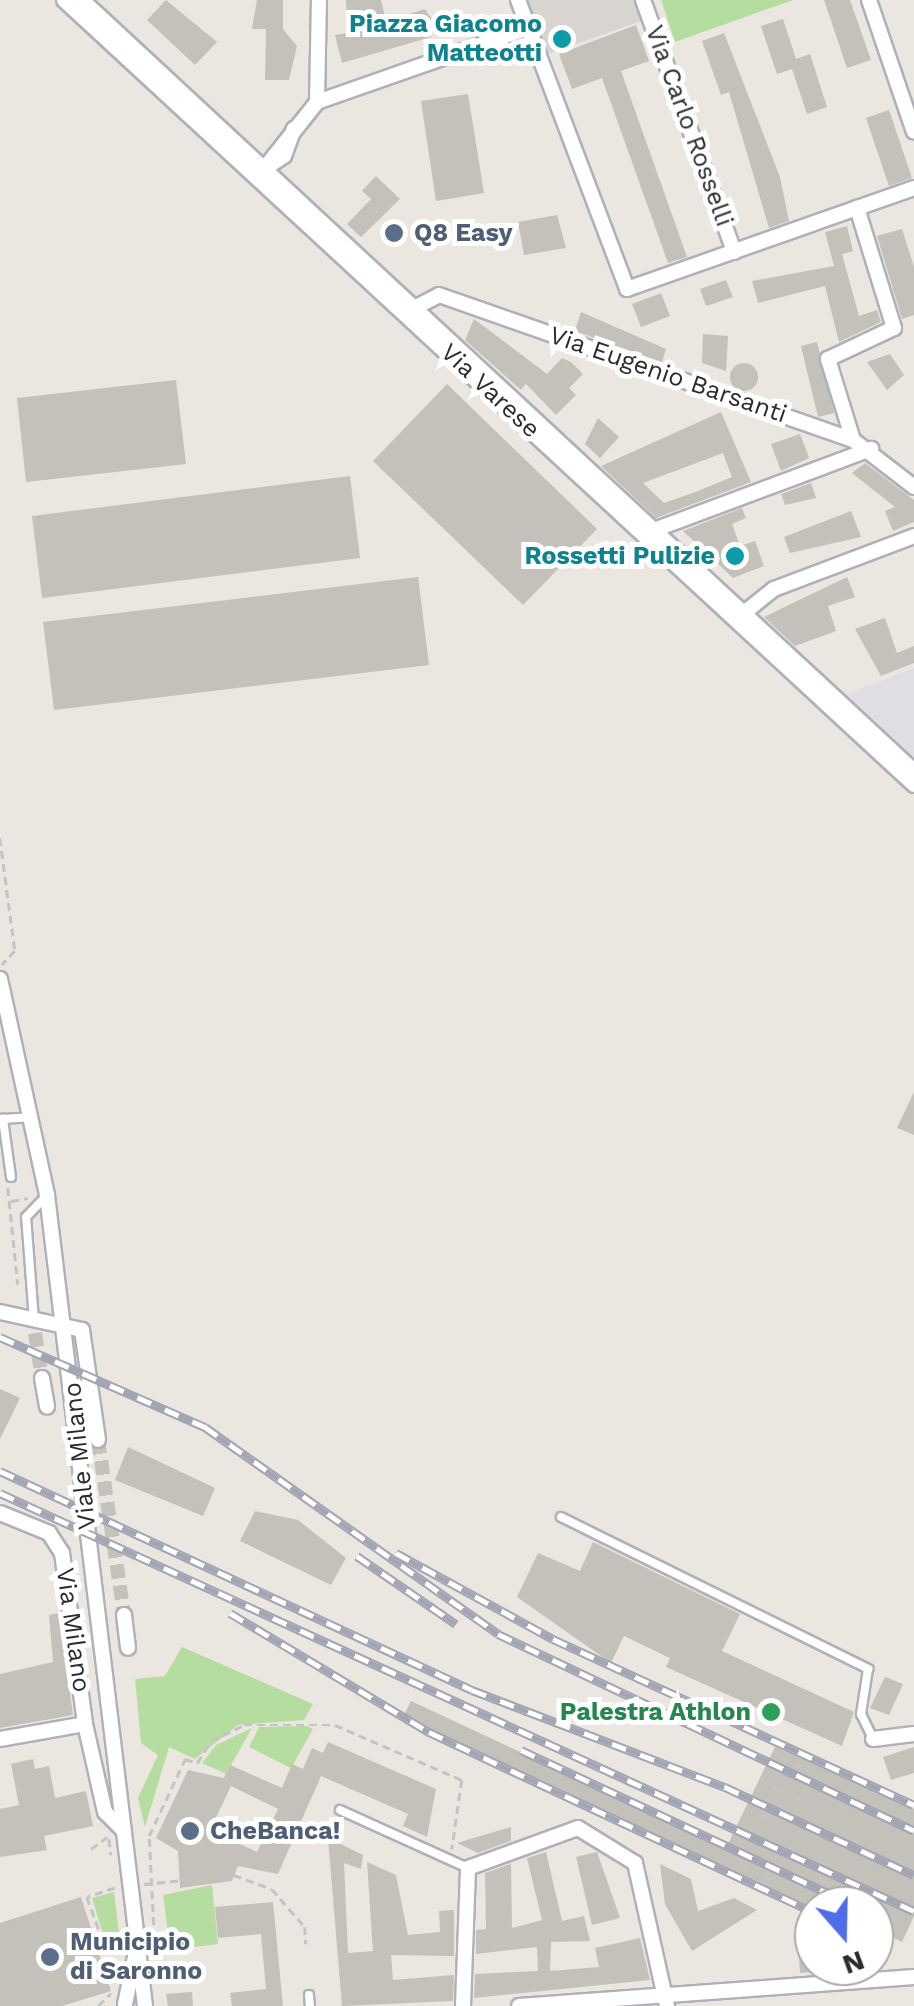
<!DOCTYPE html>
<style>
body{margin:0}
#map{position:relative;width:914px;height:2006px;overflow:hidden;background:#ebe6df;font-family:"Work Sans",sans-serif}
div>[style]{position:absolute}
.industrial>*{inset:0;background:#e0dee5}
.green>*{inset:0;background:#b6dda0}
.plaza>*{inset:0;background:#d8d5d1}
.building>*{inset:0;background:#c4c0ba}
.round{border-radius:50%}
.street-tunnel>*{height:14px;margin-top:-7px;transform-origin:0;background:repeating-linear-gradient(90deg,#c5c1bb 0 14px,transparent 0 21px)}
.path>*{height:2.5px;margin-top:-1.25px;transform-origin:0;background:repeating-linear-gradient(90deg,#c4c4c4 0 8px,transparent 0 13px)}
.roads{filter:drop-shadow(2px 0 #afb1ba) drop-shadow(-2px 0 #afb1ba) drop-shadow(0 2px #afb1ba) drop-shadow(0 -2px #afb1ba)}
.lane>*{height:8px;margin:-4px;padding:0 4px;transform-origin:4px;border-radius:4px;background:#fff}
.street>*{height:14px;margin:-7px;padding:0 7px;transform-origin:7px;border-radius:7px;background:#fff}
.rail>*{height:9px;margin-top:-4.5px;transform-origin:0;background:repeating-linear-gradient(90deg,#fff 0 15px,#a2a5b3 0 30px);box-sizing:border-box;border-block:2px solid #a2a5b3}
.dots>*{width:28px;height:28px;translate:-50% -50%;box-sizing:border-box;border:5px solid #fff;border-radius:50%}
span{translate:-50% -50%;white-space:nowrap;text-align:center;line-height:1.15;-webkit-text-stroke:10px #fff;paint-order:stroke}
.culture-label{font-size:25px;color:#0d838f;font-weight:700}
.right{translate:-100% -50%;text-align:right}
.street-label{font-size:25px;color:#2b2b2b}
.service-label{font-size:25px;color:#4e5e75;font-weight:700}
.left{translate:0 -50%;text-align:left}
.leisure-label{font-size:25px;color:#27864d;font-weight:700}
.north{position:absolute;left:794px;top:1886px;width:100px;height:100px;box-sizing:border-box;background:#fff;border:2px solid #aaa;border-radius:50%;rotate:160deg;font-size:28px;font-weight:700;line-height:40px;text-align:center;color:#2b2b2b}
.north::after{content:'';display:block;margin:auto;width:35px;height:45px;background:#4e6de9;clip-path:polygon(50% 0,100% 100%,50% 72%,0 100%)}
</style>
<div id="map">
<div class="industrial">
<div style="clip-path:polygon(914px 668px,914px 757px,847px 694px)"></div>
</div>
<div class="green">
<div style="clip-path:polygon(661px 0,793px 0,675px 42px)"></div>
<div style="clip-path:polygon(182px 1647px,313px 1704px,304px 1720px,238px 1725px,195px 1759px,169px 1747px,145px 1827px,138px 1798px,158px 1755px,141px 1743px,135px 1679px,165px 1676px)"></div>
<div style="clip-path:polygon(259px 1727px,307px 1726px,313px 1729px,291px 1768px,249px 1747px)"></div>
<div style="clip-path:polygon(252px 1728px,226px 1774px,202px 1763px,216px 1745px)"></div>
<div style="clip-path:polygon(212px 1885px,218px 1944px,156px 1952px,168px 1933px,163px 1895px)"></div>
<div style="clip-path:polygon(114px 1892px,119px 1933px,104px 1937px,92px 1898px)"></div>
</div>
<div class="plaza">
<div style="clip-path:polygon(518px 0,643px 0,650px 18px,539px 57px)"></div>
</div>
<div class="building">
<div style="clip-path:polygon(166px 0,217px 42px,195px 65px,147px 20px)"></div>
<div style="clip-path:polygon(257px 0,283px 0,283px 29px,297px 46px,289px 80px,265px 80px,266px 29px,252px 29px)"></div>
<div style="clip-path:polygon(346px 0,381px 0,386px 21px,425px 9px,435px 24px,431px 37px,342px 63px,335px 35px,347px 33px)"></div>
<div style="clip-path:polygon(824px 0,850px 0,871px 60px,847px 68px)"></div>
<div style="clip-path:polygon(783px 19px,796px 59px,810px 54px,827px 107px,807px 114px,792px 69px,777px 74px,761px 26px)"></div>
<div style="clip-path:polygon(636px 25px,649px 61px,621px 71px,687px 257px,668px 263px,602px 78px,572px 89px,559px 54px)"></div>
<div style="clip-path:polygon(724px 33px,780px 177px,789px 221px,769px 228px,729px 92px,721px 95px,702px 41px)"></div>
<div style="clip-path:polygon(468px 94px,484px 193px,436px 201px,421px 101px)"></div>
<div style="clip-path:polygon(889px 110px,912px 178px,889px 186px,866px 118px)"></div>
<div style="clip-path:polygon(376px 176px,400px 199px,361px 237px,347px 224px,371px 199px,362px 191px)"></div>
<div style="clip-path:polygon(557px 215px,566px 248px,524px 255px,518px 222px)"></div>
<div style="clip-path:polygon(847px 226px,853px 251px,842px 254px,859px 316px,877px 310px,881px 322px,839px 342px,825px 286px,758px 303px,752px 281px,834px 266px,825px 232px)"></div>
<div style="clip-path:polygon(902px 229px,914px 267px,914px 315px,902px 319px,877px 236px)"></div>
<div style="clip-path:polygon(726px 280px,733px 297px,706px 306px,700px 289px)"></div>
<div style="clip-path:polygon(661px 293px,670px 316px,641px 327px,632px 304px)"></div>
<div style="clip-path:polygon(581px 312px,666px 349px,662px 362px,575px 331px)"></div>
<div style="clip-path:polygon(474px 319px,547px 374px,562px 358px,571px 362px,583px 374px,569px 388px,576px 395px,556px 415px,526px 384px,521px 390px,465px 340px)"></div>
<div style="clip-path:polygon(703px 334px,728px 336px,726px 371px,702px 363px)"></div>
<div style="clip-path:polygon(817px 342px,834px 413px,818px 417px,801px 346px)"></div>
<div style="clip-path:polygon(890px 354px,904px 375px,887px 390px,867px 362px)"></div>
<div class="round" style="left:730px;top:363px;width:28px;height:28px"></div>
<div style="clip-path:polygon(176px 380px,186px 464px,26px 482px,17px 398px)"></div>
<div style="clip-path:polygon(447px 384px,597px 529px,523px 605px,373px 461px)"></div>
<div style="clip-path:polygon(evenodd,721px 412px,751px 482px,656px 518px,601px 466px,721px 412px,723px 453px,732px 477px,698px 491px,664px 503px,643px 483px,723px 453px)"></div>
<div style="clip-path:polygon(598px 418px,619px 437px,600px 458px,585px 444px)"></div>
<div style="clip-path:polygon(800px 434px,809px 458px,781px 471px,771px 444px)"></div>
<div style="clip-path:polygon(865px 463px,914px 500px,914px 522px,893px 531px,885px 511px,895px 507px,852px 473px)"></div>
<div style="clip-path:polygon(350px 476px,360px 558px,42px 598px,32px 516px)"></div>
<div style="clip-path:polygon(811px 483px,816px 498px,785px 505px,781px 494px)"></div>
<div style="clip-path:polygon(742px 508px,746px 518px,732px 524px,740px 546px,755px 541px,764px 566px,733px 578px,683px 531px)"></div>
<div style="clip-path:polygon(851px 511px,861px 537px,790px 553px,784px 537px)"></div>
<div style="clip-path:polygon(418px 577px,429px 665px,54px 710px,43px 622px)"></div>
<div style="clip-path:polygon(847px 577px,855px 597px,828px 606px,836px 631px,795px 646px,764px 617px)"></div>
<div style="clip-path:polygon(885px 618px,897px 653px,914px 646px,914px 663px,881px 676px,855px 629px)"></div>
<div style="clip-path:polygon(914px 1092px,914px 1135px,897px 1128px)"></div>
<div style="clip-path:polygon(0 1389px,20px 1398px,0 1439px)"></div>
<div style="clip-path:polygon(128px 1447px,215px 1488px,203px 1516px,115px 1480px)"></div>
<div style="clip-path:polygon(255px 1511px,298px 1520px,346px 1558px,331px 1585px,240px 1541px)"></div>
<div style="clip-path:polygon(593px 1542px,740px 1614px,722px 1651px,854px 1712px,842px 1746px,666px 1667px,670px 1658px,624px 1636px,611px 1663px,517px 1597px,538px 1553px,580px 1571px)"></div>
<div style="clip-path:polygon(59px 1613px,73px 1715px,0 1728px,0 1674px,53px 1662px,49px 1615px)"></div>
<div style="clip-path:polygon(885px 1677px,903px 1684px,889px 1715px,870px 1708px)"></div>
<div style="clip-path:polygon(411px 1701px,726px 1848px,775px 1747px,914px 1809px,914px 1916px,902px 1942px,874px 1928px,874px 1906px,810px 1906px,430px 1729px,404px 1715px)"></div>
<div style="clip-path:polygon(evenodd,328px 1742px,436px 1789px,427px 1837px,403px 1826px,408px 1814px,321px 1776px,278px 1874px,238px 1866px,232px 1881px,180px 1888px,178px 1851px,156px 1838px,188px 1770px,224px 1778px,230px 1765px,282px 1788px,292px 1764px,303px 1769px,312px 1748px,323px 1753px,328px 1742px,231px 1786px,278px 1809px,257px 1852px,210px 1830px,231px 1786px)"></div>
<div style="clip-path:polygon(914px 1747px,914px 1773px,891px 1780px,883px 1757px)"></div>
<div style="clip-path:polygon(33px 1759px,35px 1769px,49px 1766px,55px 1798px,86px 1791px,93px 1826px,44px 1836px,47px 1850px,0 1857px,0 1809px,19px 1805px,11px 1764px)"></div>
<div style="clip-path:polygon(511px 1827px,511px 1841px,478px 1853px,457px 1843px)"></div>
<div style="clip-path:polygon(328px 1838px,363px 1855px,361px 1869px,344px 1863px,348px 1953px,373px 1951px,367px 1862px,396px 1875px,408px 1935px,440px 1932px,439px 1911px,454px 1910px,454px 1956px,391px 1955px,393px 1980px,454px 1975px,453px 2001px,342px 2006px)"></div>
<div style="clip-path:polygon(546px 1852px,562px 1921px,584px 1916px,590px 1941px,551px 1942px,550px 1971px,599px 1967px,595px 1948px,640px 1938px,650px 1980px,474px 1998px,475px 1974px,538px 1971px,537px 1947px,476px 1954px,476px 1930px,486px 1929px,485px 1873px,511px 1864px,512px 1928px,542px 1920px,527px 1858px)"></div>
<div style="clip-path:polygon(597px 1852px,620px 1918px,592px 1925px,576px 1857px)"></div>
<div style="clip-path:polygon(660px 1864px,691px 1879px,698px 1911px,734px 1898px,757px 1910px,692px 1951px,665px 1904px)"></div>
<div style="clip-path:polygon(81px 1897px,111px 1991px,62px 2006px,0 2006px,0 1923px)"></div>
<div style="clip-path:polygon(273px 1902px,283px 2006px,232px 2006px,230px 1993px,266px 1989px,261px 1934px,218px 1938px,215px 1907px)"></div>
<div style="clip-path:polygon(814px 1941px,814px 1972px,800px 1973px,798px 1942px)"></div>
<div style="clip-path:polygon(192px 1992px,193px 2006px,168px 2006px,166px 1994px)"></div>
</div>
<div class="street-tunnel">
<div style="left:35px;top:1333px;width:46px;rotate:81.2deg"></div>
<div style="left:98px;top:1440px;width:177px;rotate:81.5deg"></div>
</div>
<div class="path">
<div style="left:0;top:838px;width:114px;rotate:82.4deg"></div>
<div style="left:15px;top:951px;width:19px;rotate:133deg"></div>
<div style="left:8px;top:1188px;width:97px;rotate:84.1deg"></div>
<div style="left:11px;top:1201px;width:17px;rotate:-10deg"></div>
<div style="left:782px;top:1758px;width:21px;rotate:23deg"></div>
<div style="left:774px;top:1787px;width:32px;rotate:24deg"></div>
<div style="left:761px;top:1816px;width:31px;rotate:25deg"></div>
<div style="left:109px;top:1839px;width:16px;rotate:83deg"></div>
<div style="left:91px;top:1849px;width:20px;rotate:-37deg"></div>
<div style="left:740px;top:1864px;width:34px;rotate:27deg"></div>
<div style="left:144px;top:1884px;width:90px;rotate:-5.7deg"></div>
<div style="left:234px;top:1875px;width:40px;rotate:20.2deg"></div>
<div style="left:272px;top:1889px;width:50px;rotate:49deg"></div>
<div style="left:305px;top:1927px;width:17px;rotate:87deg"></div>
<div style="left:115px;top:1888px;width:29px;rotate:162deg"></div>
<div style="left:87px;top:1897px;width:84px;rotate:69.8deg"></div>
<div style="left:154px;top:1938px;width:102px;rotate:-92.8deg"></div>
<div style="left:149px;top:1836px;width:85px;rotate:-64.9deg"></div>
<div style="left:185px;top:1759px;width:13px;rotate:18deg"></div>
<div style="left:197px;top:1763px;width:26px;rotate:-58deg"></div>
<div style="left:211px;top:1741px;width:37px;rotate:-26deg"></div>
<div style="left:244px;top:1725px;width:91px"></div>
<div style="left:335px;top:1725px;width:138px;rotate:23.4deg"></div>
<div style="left:462px;top:1780px;width:70px;rotate:98.2deg"></div>
<div style="left:98px;top:2006px;width:18px;rotate:-45deg"></div>
</div>
<div class="roads">
<div class="lane">
<div style="left:11px;top:1177px;width:59px;rotate:-97.9deg"></div>
<div style="left:3px;top:1119px;width:26px;rotate:-4deg"></div>
<div style="left:34px;top:1320px;width:103px;rotate:-94.4deg"></div>
<div style="left:26px;top:1217px;width:30px;rotate:-46deg"></div>
<div style="left:561px;top:1517px;width:343px;rotate:26.3deg"></div>
<div style="left:868px;top:1669px;width:46px;rotate:98.8deg"></div>
<div style="left:861px;top:1714px;width:28px;rotate:64deg"></div>
<div style="left:340px;top:1810px;width:141px;rotate:24.4deg"></div>
<div style="left:309px;top:1995px;width:11px;rotate:85deg"></div>
</div>
<div class="street">
<div style="left:64px;top:0;width:1157px;rotate:42.72deg"></div>
<div style="left:82px;top:0;width:1134px;rotate:42.82deg"></div>
<div style="left:518px;top:0;width:309px;rotate:69.3deg"></div>
<div style="left:627px;top:289px;width:304px;rotate:-19.4deg"></div>
<div style="left:643px;top:0;width:268px;rotate:70.1deg"></div>
<div style="left:869px;top:0;width:139px;rotate:71.2deg"></div>
<div style="left:317px;top:102px;width:102px;rotate:-88.9deg"></div>
<div style="left:263px;top:170px;width:87px;rotate:-51.5deg"></div>
<div style="left:317px;top:102px;width:224px;rotate:-19.3deg"></div>
<div style="left:263px;top:170px;width:25px;rotate:-34deg"></div>
<div style="left:284px;top:156px;width:29px;rotate:-70deg"></div>
<div style="left:414px;top:308px;width:28px;rotate:-27deg"></div>
<div style="left:439px;top:295px;width:439px;rotate:19.3deg"></div>
<div style="left:853px;top:440px;width:77px;rotate:37.6deg"></div>
<div style="left:853px;top:440px;width:85px;rotate:-107.2deg"></div>
<div style="left:828px;top:359px;width:73px;rotate:-25.2deg"></div>
<div style="left:894px;top:328px;width:126px;rotate:-107.1deg"></div>
<div style="left:654px;top:530px;width:232px;rotate:-20.5deg"></div>
<div style="left:744px;top:613px;width:38px;rotate:-39deg"></div>
<div style="left:774px;top:589px;width:150px;rotate:-20.7deg"></div>
<div style="left:0;top:979px;width:221px;rotate:77.7deg"></div>
<div style="left:47px;top:1195px;width:817px;rotate:83.11deg"></div>
<div style="left:0;top:1312px;width:84px;rotate:12.4deg"></div>
<div style="left:82px;top:1330px;width:111px;rotate:81.7deg"></div>
<div style="left:42px;top:1378px;width:29px;rotate:80deg"></div>
<div style="left:0;top:1513px;width:53px;rotate:22.2deg"></div>
<div style="left:49px;top:1533px;width:24px;rotate:57deg"></div>
<div style="left:62px;top:1553px;width:173px;rotate:82.3deg"></div>
<div style="left:124px;top:1615px;width:33px;rotate:83deg"></div>
<div style="left:85px;top:1724px;width:90px;rotate:77.2deg"></div>
<div style="left:105px;top:1812px;width:27px;rotate:45deg"></div>
<div style="left:0;top:1739px;width:86px;rotate:-10deg"></div>
<div style="left:873px;top:1739px;width:41px;rotate:-7deg"></div>
<div style="left:125px;top:2004px;width:62px;rotate:-78deg"></div>
<div style="left:463px;top:2006px;width:138px;rotate:-87.9deg"></div>
<div style="left:468px;top:1868px;width:117px;rotate:-20deg"></div>
<div style="left:578px;top:1828px;width:67px;rotate:31.6deg"></div>
<div style="left:635px;top:1863px;width:147px;rotate:77.4deg"></div>
<div style="left:519px;top:2006px;width:396px;rotate:-4.2deg"></div>
</div>
</div>
<div class="rail">
<div style="left:0;top:1337px;width:224px;rotate:23.7deg"></div>
<div style="left:205px;top:1427px;width:359px;rotate:35.2deg"></div>
<div style="left:498px;top:1634px;width:460px;rotate:25.3deg"></div>
<div style="left:0;top:1471px;width:520px;rotate:24.89deg"></div>
<div style="left:472px;top:1690px;width:271px;rotate:21deg"></div>
<div style="left:725px;top:1787px;width:208px;rotate:25deg"></div>
<div style="left:0;top:1493px;width:1005px;rotate:24.58deg"></div>
<div style="left:396px;top:1553px;width:179px;rotate:28.7deg"></div>
<div style="left:553px;top:1639px;width:397px;rotate:24.7deg"></div>
<div style="left:357px;top:1556px;width:120px;rotate:34.5deg"></div>
<div style="left:230px;top:1613px;width:232px;rotate:30.9deg"></div>
<div style="left:429px;top:1732px;width:425px;rotate:25.1deg"></div>
<div style="left:521px;top:1750px;width:351px;rotate:25deg"></div>
</div>
<div class="dots">
<div style="left:562px;top:39px;background:#0f9aa8"></div>
<div style="left:394px;top:233px;background:#5c6f8a"></div>
<div style="left:735px;top:556px;background:#0f9aa8"></div>
<div style="left:771px;top:1712px;background:#2e9e5b"></div>
<div style="left:190px;top:1831px;background:#5c6f8a"></div>
<div style="left:50px;top:1957px;background:#5c6f8a"></div>
</div>
<div class="culture-label">
<span class="right" style="left:542px;top:39px">Piazza Giacomo<br>Matteotti</span>
<span class="right" style="left:715px;top:556px">Rossetti Pulizie</span>
</div>
<div class="street-label">
<span style="left:689px;top:126px;rotate:70deg">Via Carlo Rosselli</span>
<span style="left:668px;top:375px;rotate:19deg">Via Eugenio Barsanti</span>
<span style="left:490px;top:391px;rotate:43deg">Via Varese</span>
<span style="left:80px;top:1456px;rotate:-96deg">Viale Milano</span>
<span style="left:73px;top:1630px;rotate:82deg">Via Milano</span>
</div>
<div class="service-label">
<span class="left" style="left:414px;top:233px">Q8 Easy</span>
<span class="left" style="left:210px;top:1831px">CheBanca!</span>
<span class="left" style="left:70px;top:1957px">Municipio<br>di Saronno</span>
</div>
<div class="leisure-label">
<span class="right" style="left:751px;top:1712px">Palestra Athlon</span>
</div>
<div class="north">N</div>
</div>
